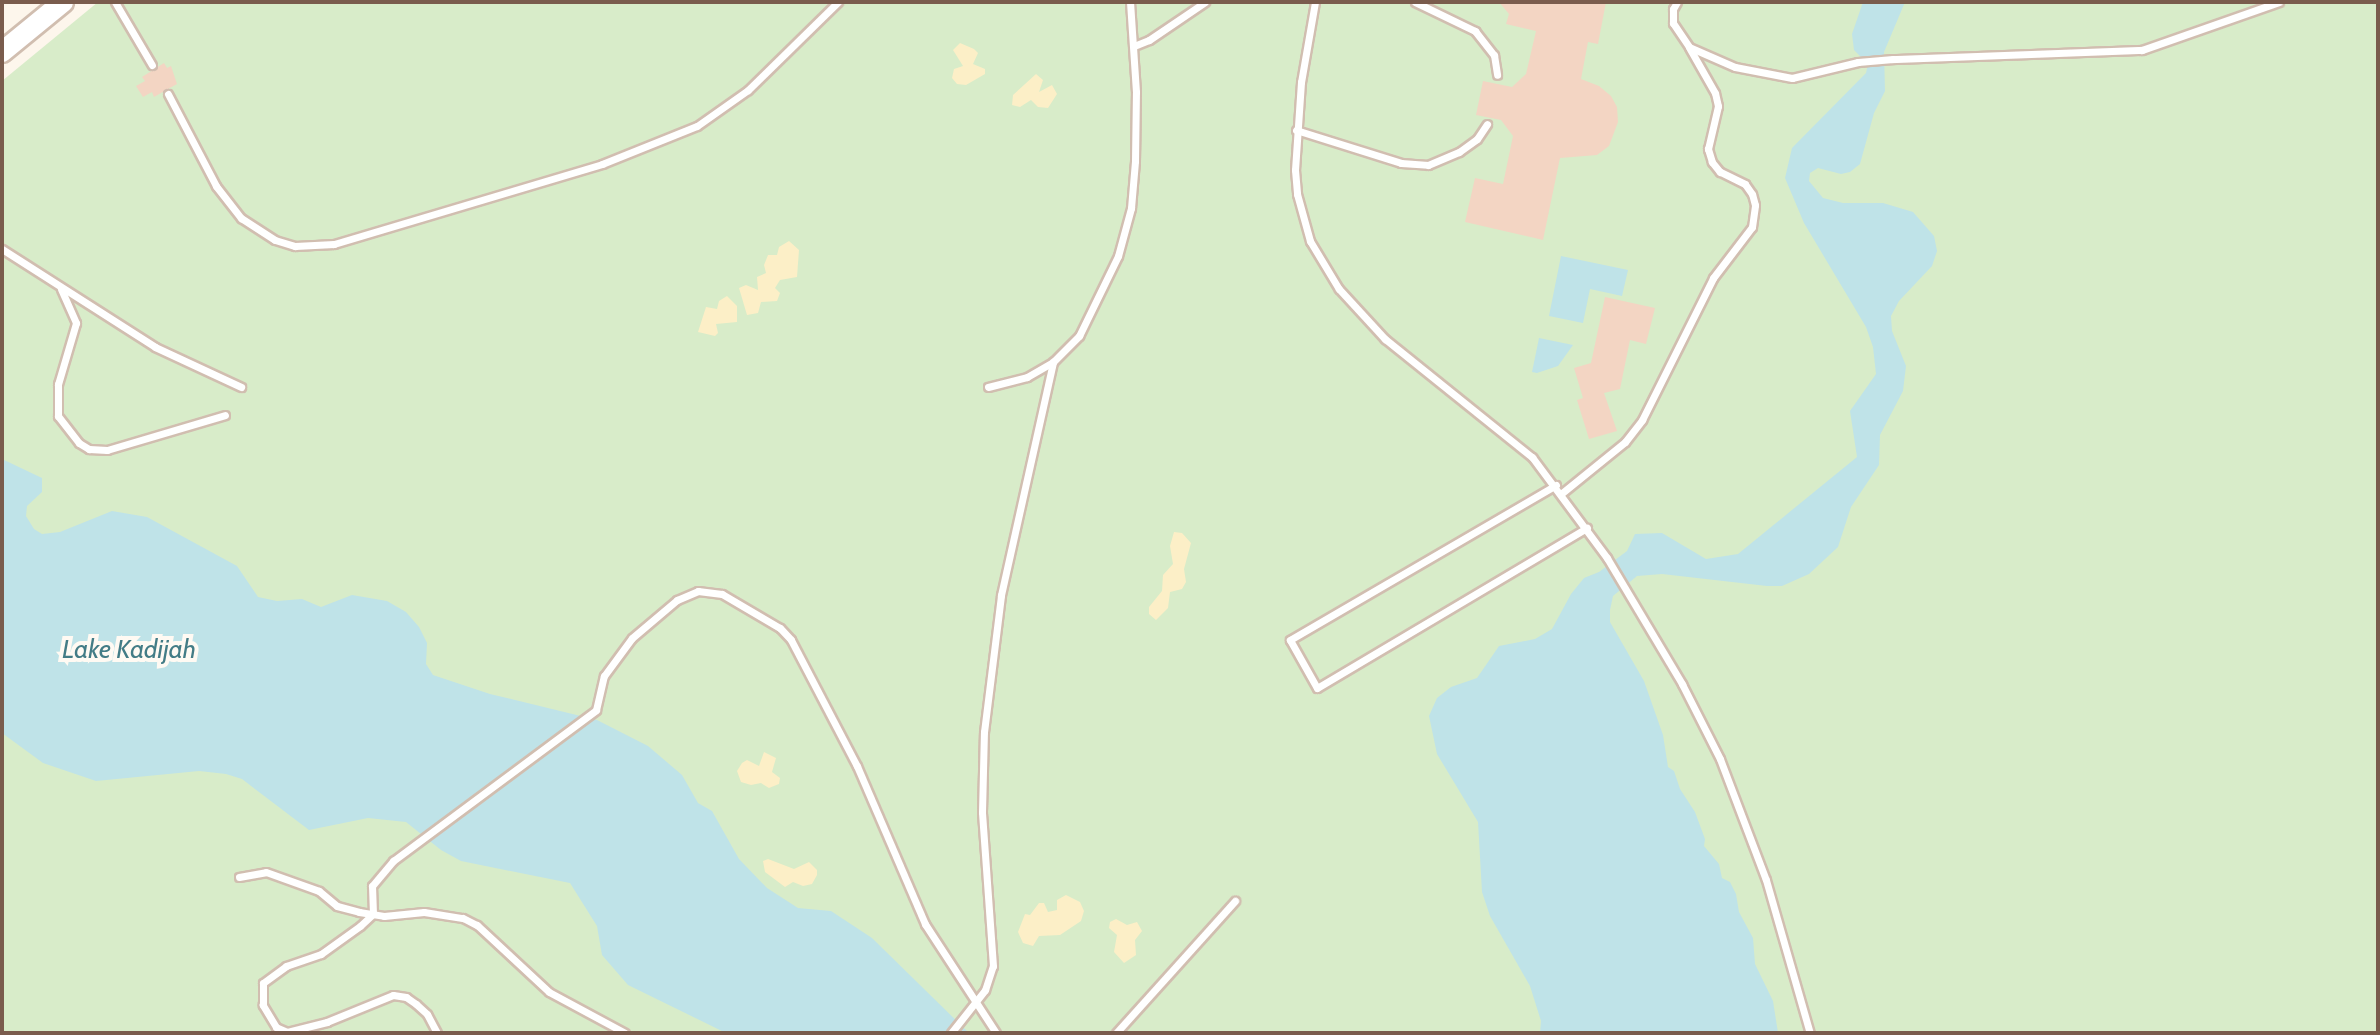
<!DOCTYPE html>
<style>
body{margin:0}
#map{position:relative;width:2380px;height:1035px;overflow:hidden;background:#fdf6ec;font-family:Cabin,sans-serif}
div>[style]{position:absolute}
.green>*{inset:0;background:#d8ecc9}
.sand>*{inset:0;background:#fcefc7}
.water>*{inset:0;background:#bfe3e8}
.building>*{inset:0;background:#f3d5c3}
.roads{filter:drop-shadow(2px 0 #d1beb0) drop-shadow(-2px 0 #d1beb0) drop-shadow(0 2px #d1beb0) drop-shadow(0 -2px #d1beb0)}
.lane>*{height:7px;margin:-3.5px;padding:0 3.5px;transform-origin:3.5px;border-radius:3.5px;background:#fff}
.secondary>*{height:20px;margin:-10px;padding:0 10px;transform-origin:10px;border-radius:10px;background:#fff}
span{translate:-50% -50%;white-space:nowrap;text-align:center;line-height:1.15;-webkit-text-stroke:8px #fffaf3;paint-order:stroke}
.water-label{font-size:26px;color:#437c86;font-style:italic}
.frame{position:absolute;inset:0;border:4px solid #7a5c4d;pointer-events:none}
</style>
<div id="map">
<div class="green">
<div style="clip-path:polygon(98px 2px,2378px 2px,2378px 1033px,2px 1033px,2px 81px)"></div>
</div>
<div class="sand">
<div style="clip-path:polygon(960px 43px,974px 49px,978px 53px,973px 64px,985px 69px,985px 74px,966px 85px,957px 84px,952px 78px,954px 69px,963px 66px,953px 50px)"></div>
<div style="clip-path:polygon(1036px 74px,1043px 80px,1039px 92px,1052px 85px,1057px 94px,1048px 108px,1038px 107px,1031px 100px,1020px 107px,1012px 105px,1013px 95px)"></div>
<div style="clip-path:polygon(789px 241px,799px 250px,797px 277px,780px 280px,775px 288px,780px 293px,777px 301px,761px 302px,758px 313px,747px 315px,739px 288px,746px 285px,758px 290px,757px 277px,766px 273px,764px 265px,768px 255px,777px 255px,779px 247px)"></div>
<div style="clip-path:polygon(727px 296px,737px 306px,737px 322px,716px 324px,718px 333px,715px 336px,698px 332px,706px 307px,717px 309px,719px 301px)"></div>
<div style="clip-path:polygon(1174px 532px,1182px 533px,1191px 543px,1184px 569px,1186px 582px,1182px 589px,1170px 592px,1168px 608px,1156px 620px,1149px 614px,1149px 607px,1162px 591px,1163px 575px,1173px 564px,1170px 546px)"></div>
<div style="clip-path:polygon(764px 752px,776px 758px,772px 772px,780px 778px,779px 784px,769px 788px,761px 783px,751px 785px,741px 782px,737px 771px,742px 763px,747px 760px,759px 766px)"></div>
<div style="clip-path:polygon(768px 859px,794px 869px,809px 862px,817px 870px,817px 875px,812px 884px,803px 886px,793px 882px,785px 887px,765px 872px,763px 861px)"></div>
<div style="clip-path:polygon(1066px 895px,1080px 902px,1084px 911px,1081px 921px,1060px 935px,1039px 936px,1033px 946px,1023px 943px,1018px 932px,1025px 914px,1030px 915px,1039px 903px,1044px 903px,1048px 912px,1057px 910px,1057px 900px)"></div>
<div style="clip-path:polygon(1116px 919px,1127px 925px,1137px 922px,1142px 931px,1135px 940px,1136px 955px,1124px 963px,1114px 952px,1117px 935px,1109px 928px,1110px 922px)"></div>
</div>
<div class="water">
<div style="clip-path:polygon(1863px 2px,1905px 2px,1884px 52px,1885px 91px,1874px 113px,1860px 164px,1850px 172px,1841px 174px,1818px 168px,1810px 173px,1809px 181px,1823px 198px,1843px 203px,1883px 203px,1913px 212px,1934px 236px,1937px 251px,1932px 266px,1899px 301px,1891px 316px,1892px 331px,1906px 366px,1903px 391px,1880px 435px,1879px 465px,1851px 507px,1838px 547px,1809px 574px,1782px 586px,1767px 586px,1662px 574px,1637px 576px,1613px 596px,1610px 610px,1610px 622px,1644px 681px,1663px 735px,1668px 767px,1674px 771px,1680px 789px,1695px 812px,1705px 839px,1704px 846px,1719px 864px,1722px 878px,1730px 882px,1736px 894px,1739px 912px,1753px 938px,1755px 964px,1773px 1001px,1778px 1033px,1540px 1033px,1541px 1021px,1530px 986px,1490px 916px,1482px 892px,1478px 822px,1437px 754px,1429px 716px,1437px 698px,1451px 687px,1477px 678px,1499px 646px,1535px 639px,1552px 629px,1571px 594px,1584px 578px,1599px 572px,1627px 551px,1635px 534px,1662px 533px,1706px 559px,1738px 554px,1857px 457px,1850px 411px,1876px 374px,1873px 347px,1866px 327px,1804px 223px,1785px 178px,1792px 148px,1866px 73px,1868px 64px,1854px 50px,1852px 34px)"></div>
<div style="clip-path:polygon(1561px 256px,1628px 270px,1622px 296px,1590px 289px,1583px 323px,1549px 316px)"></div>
<div style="clip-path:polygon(1539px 338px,1573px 345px,1558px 366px,1537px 373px,1532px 372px)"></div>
<div style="clip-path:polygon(2px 459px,42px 478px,42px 492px,27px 506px,26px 516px,34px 529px,42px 534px,60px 532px,112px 511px,147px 517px,237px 566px,258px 597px,277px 601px,302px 599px,321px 607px,352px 595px,387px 601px,406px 612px,419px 627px,427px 643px,426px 664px,433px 675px,490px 694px,597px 720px,648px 746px,682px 775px,698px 803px,712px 811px,739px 859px,767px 888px,798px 908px,831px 911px,872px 938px,969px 1033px,726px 1033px,628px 985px,602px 955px,597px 926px,570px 883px,461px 861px,441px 850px,406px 822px,368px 818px,309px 830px,242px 779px,226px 774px,199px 771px,96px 781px,43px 763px,2px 733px)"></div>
</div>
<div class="building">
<div style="clip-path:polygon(1499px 2px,1606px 2px,1598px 44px,1588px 42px,1581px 79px,1599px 86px,1611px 96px,1617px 107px,1618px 122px,1609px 146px,1597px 155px,1560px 158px,1543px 240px,1465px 222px,1475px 178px,1503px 184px,1513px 136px,1501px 120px,1476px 115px,1483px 81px,1512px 87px,1526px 74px,1536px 31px,1506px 24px,1509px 14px)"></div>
<div style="clip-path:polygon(164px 63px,167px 68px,171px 66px,177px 84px,154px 97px,152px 92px,143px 97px,136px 86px,145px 81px,142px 77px)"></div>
<div style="clip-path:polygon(1605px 297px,1655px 308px,1646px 344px,1630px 340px,1620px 389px,1604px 393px,1617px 431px,1589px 439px,1577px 400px,1583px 398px,1574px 368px,1591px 363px)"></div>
</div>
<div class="roads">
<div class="lane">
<div style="left:115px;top:2px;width:73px;rotate:59.6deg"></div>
<div style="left:1315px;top:2px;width:81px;rotate:99.9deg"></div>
<div style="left:1301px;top:82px;width:88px;rotate:93.9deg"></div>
<div style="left:1295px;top:170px;width:24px;rotate:85deg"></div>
<div style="left:1297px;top:194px;width:49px;rotate:74.5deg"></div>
<div style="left:1310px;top:241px;width:56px;rotate:58.9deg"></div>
<div style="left:1339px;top:289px;width:68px;rotate:47.4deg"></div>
<div style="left:1385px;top:339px;width:189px;rotate:38.8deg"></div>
<div style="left:1532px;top:457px;width:126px;rotate:53.4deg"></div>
<div style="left:1607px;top:558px;width:147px;rotate:59.2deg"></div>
<div style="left:1682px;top:684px;width:84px;rotate:63.1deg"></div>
<div style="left:1720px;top:759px;width:129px;rotate:69.2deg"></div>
<div style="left:1766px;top:880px;width:159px;rotate:74deg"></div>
<div style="left:1415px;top:2px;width:67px;rotate:25.8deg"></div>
<div style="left:1475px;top:31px;width:31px;rotate:52deg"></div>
<div style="left:1494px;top:55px;width:20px;rotate:81deg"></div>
<div style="left:1677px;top:2px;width:8px;rotate:120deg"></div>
<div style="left:1673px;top:9px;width:14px;rotate:90deg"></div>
<div style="left:1673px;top:23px;width:29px;rotate:56deg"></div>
<div style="left:1689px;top:47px;width:50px;rotate:23.5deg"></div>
<div style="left:1735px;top:67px;width:58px;rotate:10.9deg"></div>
<div style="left:1792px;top:78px;width:68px;rotate:-13.6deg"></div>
<div style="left:1858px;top:62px;width:35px;rotate:-5deg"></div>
<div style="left:1893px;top:59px;width:249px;rotate:-2.1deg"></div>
<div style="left:2142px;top:50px;width:145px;rotate:-19.3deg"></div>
<div style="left:1134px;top:46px;width:16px;rotate:-22deg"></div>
<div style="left:1149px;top:40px;width:68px;rotate:-34.2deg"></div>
<div style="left:168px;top:94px;width:104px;rotate:62.4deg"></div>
<div style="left:216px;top:186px;width:41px;rotate:52deg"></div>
<div style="left:241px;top:218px;width:40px;rotate:32.9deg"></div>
<div style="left:275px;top:240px;width:21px;rotate:17deg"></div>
<div style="left:295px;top:246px;width:39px;rotate:-3deg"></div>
<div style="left:334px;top:244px;width:280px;rotate:-16.6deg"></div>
<div style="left:602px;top:164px;width:102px;rotate:-21.8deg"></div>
<div style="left:697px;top:126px;width:62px;rotate:-35.2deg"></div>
<div style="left:748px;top:90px;width:126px;rotate:-44.4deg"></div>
<div style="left:1296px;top:130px;width:110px;rotate:17.4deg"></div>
<div style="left:1401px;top:163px;width:27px;rotate:4deg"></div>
<div style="left:1428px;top:165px;width:34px;rotate:-23deg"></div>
<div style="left:1459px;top:152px;width:22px;rotate:-36deg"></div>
<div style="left:1477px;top:139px;width:18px;rotate:-56deg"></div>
<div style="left:2px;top:249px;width:182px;rotate:32.6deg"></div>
<div style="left:155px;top:347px;width:95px;rotate:24.9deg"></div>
<div style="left:61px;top:289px;width:37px;rotate:66deg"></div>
<div style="left:76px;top:323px;width:64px;rotate:106.4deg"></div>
<div style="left:58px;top:384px;width:32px;rotate:90deg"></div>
<div style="left:58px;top:416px;width:34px;rotate:52deg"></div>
<div style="left:79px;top:443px;width:12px;rotate:31deg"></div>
<div style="left:89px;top:449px;width:18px;rotate:3deg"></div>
<div style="left:107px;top:450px;width:123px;rotate:-16.5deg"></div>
<div style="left:988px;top:387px;width:40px;rotate:-14.4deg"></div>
<div style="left:1027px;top:377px;width:30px;rotate:-30deg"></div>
<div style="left:1053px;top:362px;width:37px;rotate:-45deg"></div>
<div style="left:1079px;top:336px;width:89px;rotate:-64deg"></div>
<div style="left:1118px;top:256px;width:50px;rotate:-74.8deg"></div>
<div style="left:1131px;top:208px;width:47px;rotate:-85.1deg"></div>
<div style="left:1135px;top:161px;width:69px;rotate:-89.2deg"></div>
<div style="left:1136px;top:92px;width:90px;rotate:-93.8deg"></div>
<div style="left:1556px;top:485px;width:308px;rotate:149.8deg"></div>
<div style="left:1290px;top:640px;width:55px;rotate:60.6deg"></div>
<div style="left:1317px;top:688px;width:314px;rotate:-30.7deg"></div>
<div style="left:1562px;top:493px;width:81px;rotate:-39deg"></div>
<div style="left:1625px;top:442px;width:28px;rotate:-52deg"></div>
<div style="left:1642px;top:420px;width:159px;rotate:-63.4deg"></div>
<div style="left:1713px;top:278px;width:64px;rotate:-52.6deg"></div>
<div style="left:1752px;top:227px;width:22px;rotate:-82deg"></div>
<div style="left:1755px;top:205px;width:11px;rotate:-105deg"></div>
<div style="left:1752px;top:194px;width:12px;rotate:-125deg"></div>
<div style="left:1745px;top:184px;width:28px;rotate:-154deg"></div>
<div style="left:1720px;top:172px;width:13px;rotate:-129deg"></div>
<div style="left:1712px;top:162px;width:14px;rotate:-107deg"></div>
<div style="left:1708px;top:149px;width:44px;rotate:-76.9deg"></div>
<div style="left:1718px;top:106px;width:13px;rotate:-103deg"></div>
<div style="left:1715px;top:93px;width:51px;rotate:-119.6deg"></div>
<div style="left:239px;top:877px;width:27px;rotate:-10deg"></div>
<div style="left:266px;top:872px;width:56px;rotate:19.7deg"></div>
<div style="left:319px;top:891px;width:23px;rotate:40deg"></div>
<div style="left:337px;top:906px;width:23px;rotate:15deg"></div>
<div style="left:359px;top:912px;width:25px;rotate:9deg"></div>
<div style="left:384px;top:916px;width:40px;rotate:-5.7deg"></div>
<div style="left:424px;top:912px;width:39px;rotate:9deg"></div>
<div style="left:463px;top:918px;width:16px;rotate:27deg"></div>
<div style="left:477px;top:925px;width:98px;rotate:42.9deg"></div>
<div style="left:549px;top:992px;width:86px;rotate:28.3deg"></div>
<div style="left:437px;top:1033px;width:21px;rotate:-118deg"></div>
<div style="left:427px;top:1014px;width:15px;rotate:-138deg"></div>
<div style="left:416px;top:1004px;width:12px;rotate:-145deg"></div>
<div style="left:406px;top:997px;width:13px;rotate:-171deg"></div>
<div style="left:393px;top:995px;width:71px;rotate:157.8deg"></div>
<div style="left:327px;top:1022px;width:41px;rotate:166deg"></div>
<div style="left:287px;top:1032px;width:12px;rotate:-156deg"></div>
<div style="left:276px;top:1027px;width:26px;rotate:-121deg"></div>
<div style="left:263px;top:1005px;width:22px;rotate:-90deg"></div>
<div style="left:263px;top:983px;width:29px;rotate:-36deg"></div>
<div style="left:286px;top:966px;width:37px;rotate:-19deg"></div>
<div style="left:321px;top:954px;width:48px;rotate:-35.7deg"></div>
<div style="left:360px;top:926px;width:18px;rotate:-43deg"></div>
<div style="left:373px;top:914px;width:28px;rotate:-92deg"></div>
<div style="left:372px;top:886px;width:33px;rotate:-50deg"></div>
<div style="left:393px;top:861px;width:253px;rotate:-36.6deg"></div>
<div style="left:596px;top:710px;width:35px;rotate:-77deg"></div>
<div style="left:604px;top:676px;width:47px;rotate:-53.6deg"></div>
<div style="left:632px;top:638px;width:59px;rotate:-40.2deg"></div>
<div style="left:677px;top:600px;width:23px;rotate:-23deg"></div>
<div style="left:698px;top:591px;width:24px;rotate:7deg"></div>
<div style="left:722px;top:594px;width:67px;rotate:30.4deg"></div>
<div style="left:780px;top:628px;width:16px;rotate:47deg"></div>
<div style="left:791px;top:640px;width:142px;rotate:62.4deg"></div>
<div style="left:857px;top:766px;width:172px;rotate:66.7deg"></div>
<div style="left:925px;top:924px;width:130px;rotate:56.9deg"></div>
<div style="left:951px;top:1033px;width:55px;rotate:-51.7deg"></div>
<div style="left:985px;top:990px;width:25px;rotate:-72deg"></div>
<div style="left:993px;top:966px;width:154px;rotate:-94.1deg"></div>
<div style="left:982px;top:812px;width:80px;rotate:-88.6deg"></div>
<div style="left:984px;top:732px;width:138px;rotate:-82.9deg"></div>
<div style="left:1001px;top:595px;width:239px;rotate:-77.4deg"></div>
<div style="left:1116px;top:1033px;width:178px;rotate:-48deg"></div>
</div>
<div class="secondary">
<div style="left:2px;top:52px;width:79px;rotate:-39.3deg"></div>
</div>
</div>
<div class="water-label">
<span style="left:129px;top:650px">Lake Kadijah</span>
</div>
<div class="frame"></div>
</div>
